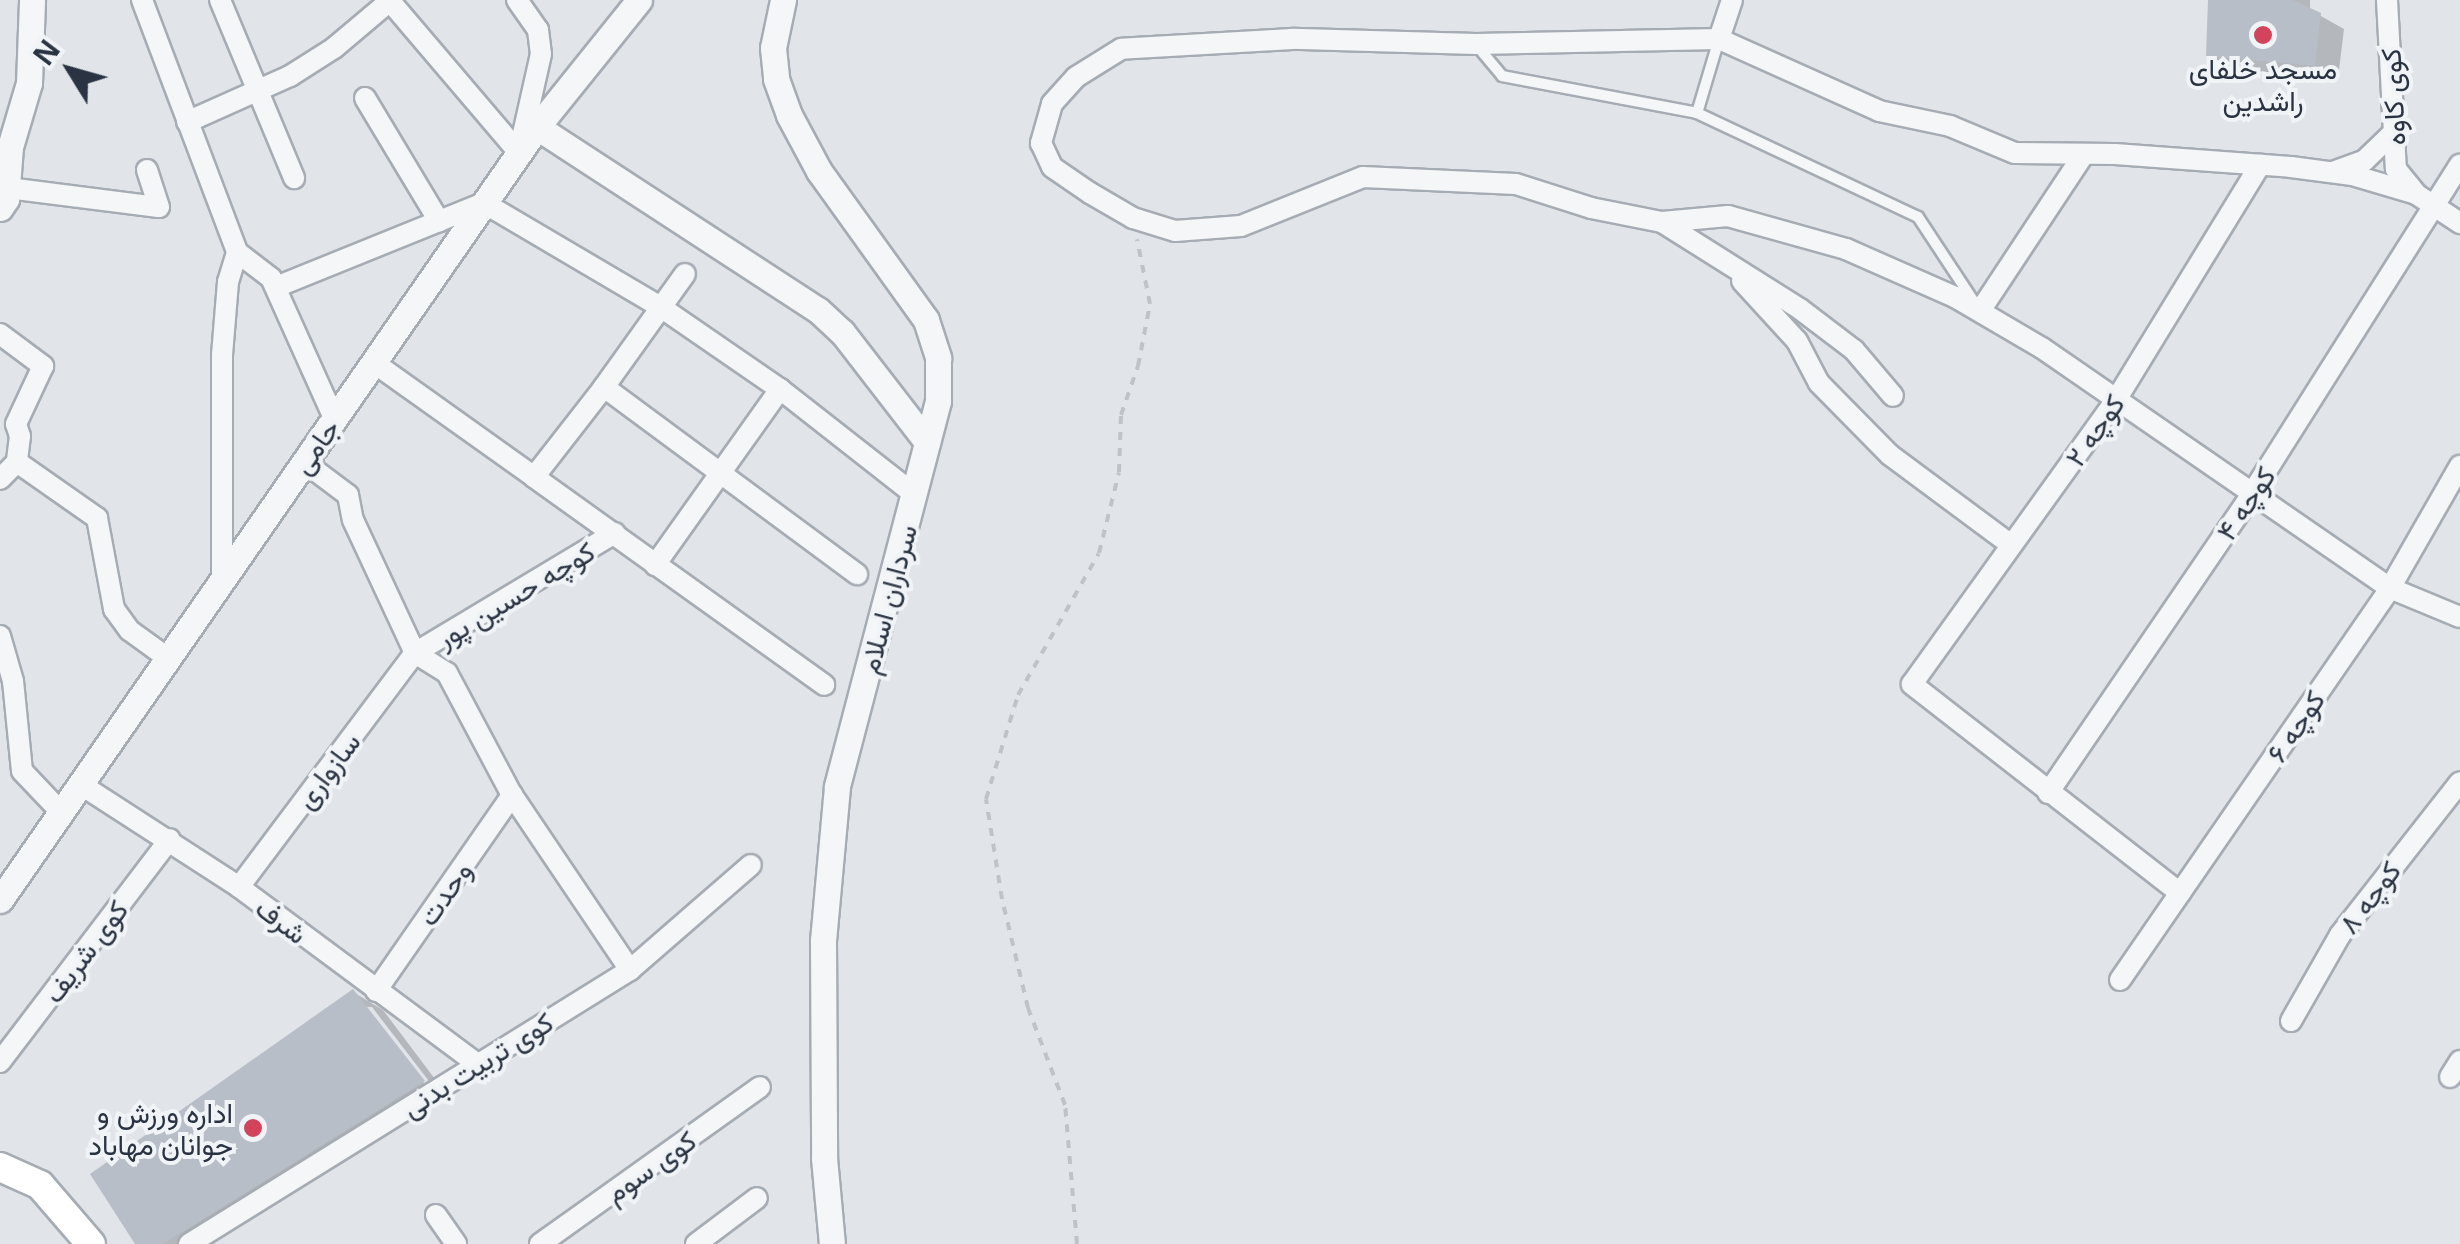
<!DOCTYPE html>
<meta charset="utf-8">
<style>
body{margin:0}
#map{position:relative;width:2460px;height:1244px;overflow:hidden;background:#e1e5ea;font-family:"Open Sans",Vazirmatn,sans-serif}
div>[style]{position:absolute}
.shadow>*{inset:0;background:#0003}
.building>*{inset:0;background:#b8bec7}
.path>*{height:4px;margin-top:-2px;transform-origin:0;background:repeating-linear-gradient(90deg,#bfc3c9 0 8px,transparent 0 16px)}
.roads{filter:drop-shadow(2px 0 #a6acb4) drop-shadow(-2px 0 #a6acb4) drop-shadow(0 2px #a6acb4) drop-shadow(0 -2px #a6acb4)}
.service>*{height:10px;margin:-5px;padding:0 5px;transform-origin:5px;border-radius:5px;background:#f4f6f8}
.minor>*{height:20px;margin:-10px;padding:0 10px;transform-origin:10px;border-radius:10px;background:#f4f6f8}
.tertiary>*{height:25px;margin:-12.5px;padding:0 12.5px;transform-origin:12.5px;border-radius:12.5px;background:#f4f6f8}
.secondary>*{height:28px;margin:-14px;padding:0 14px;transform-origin:14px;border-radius:14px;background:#fff}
.dots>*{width:28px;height:28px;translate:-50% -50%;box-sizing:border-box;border:5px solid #f1f4f7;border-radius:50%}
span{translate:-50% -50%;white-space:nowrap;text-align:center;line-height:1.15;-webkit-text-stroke:8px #f1f4f7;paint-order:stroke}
.poi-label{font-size:28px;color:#293342}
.right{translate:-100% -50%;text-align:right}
.street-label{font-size:28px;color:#293342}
.north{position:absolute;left:20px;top:20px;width:100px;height:100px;-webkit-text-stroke:8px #f1f4f7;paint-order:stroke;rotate:307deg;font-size:28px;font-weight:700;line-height:40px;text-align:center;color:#293342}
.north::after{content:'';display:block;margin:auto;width:35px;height:45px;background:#293342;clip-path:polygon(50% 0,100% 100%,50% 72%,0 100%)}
</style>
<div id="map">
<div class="shadow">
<div style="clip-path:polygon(2211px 0,2310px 0,2310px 10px,2344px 29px,2338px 78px,2233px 69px,2209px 55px)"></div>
<div style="clip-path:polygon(evenodd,353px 992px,383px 1010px,447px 1095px,208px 1244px,138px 1244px,353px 992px,366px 1007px,372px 1007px,435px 1089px,431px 1092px,366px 1007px)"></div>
</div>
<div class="building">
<div style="clip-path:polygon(2208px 0,2293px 0,2321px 13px,2315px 66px,2206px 56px)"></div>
<div style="clip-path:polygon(353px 989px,425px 1081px,163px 1244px,135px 1244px,90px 1174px)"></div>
</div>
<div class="path">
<div style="left:1077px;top:1244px;width:140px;rotate:-94.9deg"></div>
<div style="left:1065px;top:1105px;width:104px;rotate:-110.9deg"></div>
<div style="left:1028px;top:1008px;width:112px;rotate:-103.4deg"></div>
<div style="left:1002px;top:899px;width:101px;rotate:-99.1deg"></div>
<div style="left:986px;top:799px;width:109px;rotate:-72.9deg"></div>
<div style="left:1018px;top:695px;width:163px;rotate:-60.3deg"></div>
<div style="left:1099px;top:553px;width:83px;rotate:-76.1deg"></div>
<div style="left:1119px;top:472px;width:57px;rotate:-88deg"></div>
<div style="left:1121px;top:415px;width:52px;rotate:-70.9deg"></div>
<div style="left:1138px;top:366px;width:63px;rotate:-79deg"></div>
<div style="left:1150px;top:304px;width:66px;rotate:-101.3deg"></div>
</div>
<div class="roads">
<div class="service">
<div style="left:1478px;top:47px;width:38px;rotate:50deg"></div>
<div style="left:1502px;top:76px;width:198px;rotate:10.7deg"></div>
<div style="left:1697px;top:113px;width:244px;rotate:25.2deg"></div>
<div style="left:1918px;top:217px;width:102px;rotate:56.6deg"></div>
<div style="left:1697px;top:113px;width:77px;rotate:-73.4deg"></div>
</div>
<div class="minor">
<div style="left:142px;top:0;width:269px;rotate:69.3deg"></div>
<div style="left:237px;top:252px;width:43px;rotate:37.4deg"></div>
<div style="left:271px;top:278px;width:154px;rotate:65.8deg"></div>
<div style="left:220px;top:0;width:193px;rotate:67.4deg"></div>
<div style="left:389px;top:0;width:201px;rotate:49.6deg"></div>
<div style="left:517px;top:0;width:37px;rotate:55deg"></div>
<div style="left:538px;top:30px;width:24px;rotate:83deg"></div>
<div style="left:541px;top:54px;width:95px;rotate:102.7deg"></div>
<div style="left:1732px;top:0;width:41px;rotate:108.4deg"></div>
<div style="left:1719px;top:39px;width:175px;rotate:24.2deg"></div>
<div style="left:1879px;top:111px;width:73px;rotate:11.9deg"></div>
<div style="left:1950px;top:126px;width:70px;rotate:22.6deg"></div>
<div style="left:2015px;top:153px;width:100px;rotate:0.6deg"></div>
<div style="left:2115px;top:154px;width:176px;rotate:4.2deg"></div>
<div style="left:2291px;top:167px;width:62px;rotate:7.5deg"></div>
<div style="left:2352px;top:175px;width:67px;rotate:16.5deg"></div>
<div style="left:2387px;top:0;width:169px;rotate:87deg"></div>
<div style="left:2396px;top:169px;width:32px;rotate:51deg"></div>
<div style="left:2416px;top:194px;width:53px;rotate:33.4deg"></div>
<div style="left:1719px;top:39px;width:243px;rotate:178.8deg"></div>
<div style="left:1476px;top:44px;width:184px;rotate:-178.4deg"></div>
<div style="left:1292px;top:39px;width:171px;rotate:176.7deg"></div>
<div style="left:1121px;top:49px;width:53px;rotate:148.1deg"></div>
<div style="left:1076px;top:77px;width:36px;rotate:132deg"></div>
<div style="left:1052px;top:104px;width:41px;rotate:105.8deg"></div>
<div style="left:1041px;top:143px;width:26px;rotate:65deg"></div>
<div style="left:1052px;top:167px;width:46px;rotate:34.4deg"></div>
<div style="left:1090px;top:193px;width:50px;rotate:30.2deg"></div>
<div style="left:1133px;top:218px;width:44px;rotate:17.2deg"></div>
<div style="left:1175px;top:231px;width:66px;rotate:-4.3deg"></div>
<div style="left:1241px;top:226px;width:131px;rotate:-21.9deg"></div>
<div style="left:1363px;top:177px;width:153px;rotate:2.6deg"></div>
<div style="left:1516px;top:184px;width:79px;rotate:17.7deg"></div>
<div style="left:1591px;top:208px;width:72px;rotate:11.2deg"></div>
<div style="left:1662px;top:222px;width:163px;rotate:32.2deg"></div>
<div style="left:1800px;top:309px;width:68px;rotate:37.2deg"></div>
<div style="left:1854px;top:350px;width:60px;rotate:49.7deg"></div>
<div style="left:365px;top:98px;width:144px;rotate:59deg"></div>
<div style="left:187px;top:122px;width:113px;rotate:-24.1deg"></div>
<div style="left:290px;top:76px;width:52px;rotate:-32.5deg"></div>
<div style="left:334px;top:48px;width:75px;rotate:-40.1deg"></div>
<div style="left:2333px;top:172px;width:33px;rotate:-20deg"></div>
<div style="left:2364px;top:161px;width:43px;rotate:-44.1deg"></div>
<div style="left:8px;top:188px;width:152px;rotate:7.2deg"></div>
<div style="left:159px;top:207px;width:39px;rotate:-108deg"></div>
<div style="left:1662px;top:222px;width:66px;rotate:-5.2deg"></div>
<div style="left:1728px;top:216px;width:123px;rotate:15.6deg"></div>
<div style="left:1846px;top:249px;width:119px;rotate:23.8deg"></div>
<div style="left:1955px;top:297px;width:101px;rotate:30.4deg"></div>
<div style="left:2042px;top:348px;width:423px;rotate:34.6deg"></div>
<div style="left:2390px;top:588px;width:76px;rotate:22.5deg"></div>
<div style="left:1742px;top:281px;width:81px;rotate:47.5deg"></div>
<div style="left:1797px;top:341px;width:47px;rotate:62.4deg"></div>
<div style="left:1819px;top:383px;width:101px;rotate:45.4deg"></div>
<div style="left:1890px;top:455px;width:151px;rotate:36.6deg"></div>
<div style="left:276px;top:287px;width:224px;rotate:-22deg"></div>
<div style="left:484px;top:203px;width:207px;rotate:30.5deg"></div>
<div style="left:662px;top:308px;width:143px;rotate:34.5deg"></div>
<div style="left:1980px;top:311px;width:188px;rotate:-56.5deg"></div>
<div style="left:0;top:334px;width:54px;rotate:36.7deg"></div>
<div style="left:43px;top:366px;width:64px;rotate:115deg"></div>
<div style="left:16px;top:424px;width:13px;rotate:72deg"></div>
<div style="left:20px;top:436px;width:26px;rotate:97deg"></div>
<div style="left:373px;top:362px;width:198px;rotate:35.5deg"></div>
<div style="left:534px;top:477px;width:114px;rotate:-52.1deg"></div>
<div style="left:604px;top:387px;width:315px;rotate:36.5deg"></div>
<div style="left:604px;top:387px;width:139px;rotate:-54.4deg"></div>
<div style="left:304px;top:462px;width:55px;rotate:36.9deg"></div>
<div style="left:348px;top:495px;width:25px;rotate:79deg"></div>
<div style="left:353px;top:520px;width:147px;rotate:65deg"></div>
<div style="left:415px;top:653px;width:38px;rotate:32deg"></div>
<div style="left:447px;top:673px;width:138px;rotate:62deg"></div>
<div style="left:512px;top:795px;width:211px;rotate:56deg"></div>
<div style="left:534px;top:477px;width:357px;rotate:35.6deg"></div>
<div style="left:0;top:479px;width:24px;rotate:-45deg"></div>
<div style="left:17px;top:462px;width:98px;rotate:35deg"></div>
<div style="left:97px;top:518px;width:93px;rotate:79.4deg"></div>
<div style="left:114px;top:609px;width:26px;rotate:54deg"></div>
<div style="left:129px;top:630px;width:48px;rotate:35.7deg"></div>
<div style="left:655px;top:565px;width:216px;rotate:-54.6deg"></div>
<div style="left:780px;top:389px;width:170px;rotate:38.1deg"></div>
<div style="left:222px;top:580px;width:225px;rotate:-90deg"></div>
<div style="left:222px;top:355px;width:73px;rotate:-85.3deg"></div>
<div style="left:228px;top:282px;width:31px;rotate:-73deg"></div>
<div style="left:0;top:636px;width:47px;rotate:73.9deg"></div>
<div style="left:13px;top:681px;width:90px;rotate:84.3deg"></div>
<div style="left:22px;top:771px;width:57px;rotate:46.4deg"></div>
<div style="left:80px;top:784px;width:189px;rotate:32.9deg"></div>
<div style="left:239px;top:887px;width:297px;rotate:36.6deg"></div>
<div style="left:2048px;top:793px;width:361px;rotate:-55.7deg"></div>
<div style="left:2251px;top:495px;width:391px;rotate:-57.7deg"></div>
<div style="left:239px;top:887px;width:293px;rotate:-53.1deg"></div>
<div style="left:415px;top:653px;width:233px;rotate:-31deg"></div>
<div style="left:2180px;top:893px;width:340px;rotate:-142.1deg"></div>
<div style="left:1912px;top:684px;width:350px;rotate:-54.3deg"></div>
<div style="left:2116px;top:400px;width:276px;rotate:-58.5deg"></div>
<div style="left:2120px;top:980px;width:476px;rotate:-55.4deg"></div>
<div style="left:2390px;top:588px;width:141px;rotate:-60.2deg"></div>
<div style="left:376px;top:991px;width:239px;rotate:-55.2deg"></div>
<div style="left:2291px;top:1021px;width:99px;rotate:-60.3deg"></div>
<div style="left:2340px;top:935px;width:194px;rotate:-51.9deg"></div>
<div style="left:0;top:1062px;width:280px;rotate:-52.7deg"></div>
<div style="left:2450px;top:1077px;width:19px;rotate:-58deg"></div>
<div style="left:436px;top:1215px;width:35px;rotate:55deg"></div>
<div style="left:189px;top:1244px;width:519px;rotate:-31.85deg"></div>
<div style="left:630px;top:970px;width:160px;rotate:-41deg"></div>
<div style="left:540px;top:1244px;width:270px;rotate:-35.5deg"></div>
<div style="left:696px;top:1244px;width:76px;rotate:-37deg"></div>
</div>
<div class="tertiary">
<div style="left:783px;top:0;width:49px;rotate:101.8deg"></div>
<div style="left:773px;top:48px;width:31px;rotate:84deg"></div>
<div style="left:776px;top:79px;width:38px;rotate:70deg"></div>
<div style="left:789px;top:115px;width:64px;rotate:61.8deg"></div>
<div style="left:819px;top:171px;width:183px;rotate:54.3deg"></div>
<div style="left:926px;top:320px;width:40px;rotate:72deg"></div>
<div style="left:938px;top:358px;width:43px;rotate:90deg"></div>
<div style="left:938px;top:401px;width:399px;rotate:104.7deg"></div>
<div style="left:837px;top:787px;width:154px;rotate:95.2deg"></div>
<div style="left:823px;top:940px;width:218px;rotate:89.7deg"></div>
<div style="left:824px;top:1158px;width:86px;rotate:84.7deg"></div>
<div style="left:537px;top:127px;width:335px;rotate:33.1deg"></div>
<div style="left:818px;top:310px;width:33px;rotate:43deg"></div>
<div style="left:842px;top:332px;width:139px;rotate:52.3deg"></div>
<div style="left:0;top:208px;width:11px;rotate:-56deg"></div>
<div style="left:6px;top:199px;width:52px;rotate:-85.6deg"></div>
<div style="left:10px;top:147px;width:67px;rotate:-73.5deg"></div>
<div style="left:29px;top:83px;width:83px;rotate:-87.9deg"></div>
<div style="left:0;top:900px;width:941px;rotate:-55.21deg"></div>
<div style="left:537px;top:127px;width:163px;rotate:-51.2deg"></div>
</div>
<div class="secondary">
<div style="left:0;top:1167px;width:44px;rotate:24.2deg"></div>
<div style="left:40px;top:1185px;width:78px;rotate:49.2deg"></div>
</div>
</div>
<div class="dots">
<div style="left:2263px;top:35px;background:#d2435c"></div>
<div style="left:253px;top:1128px;background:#d2435c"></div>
</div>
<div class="poi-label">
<span style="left:2263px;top:84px">مسجد خلفای<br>راشدین</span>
<span class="right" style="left:233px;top:1128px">اداره ورزش و<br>جوانان مهاباد</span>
</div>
<div class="street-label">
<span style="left:2392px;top:97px;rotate:-93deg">کوی کاوه</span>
<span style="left:2094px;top:430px;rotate:-55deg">کوچه ۲</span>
<span style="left:315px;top:446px;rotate:-55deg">جامی</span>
<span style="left:2245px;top:503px;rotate:-56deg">کوچه ۴</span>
<span style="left:515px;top:594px;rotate:-31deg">کوچه حسین پور</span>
<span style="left:887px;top:599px;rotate:-75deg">سرداران اسلام</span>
<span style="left:2295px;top:726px;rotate:-56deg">کوچه ۶</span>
<span style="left:327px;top:770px;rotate:-53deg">سازواری</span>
<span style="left:444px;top:893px;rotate:-55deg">وحدت</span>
<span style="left:2369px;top:897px;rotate:-53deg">کوچه ۸</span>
<span style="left:282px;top:920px;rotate:37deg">شرف</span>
<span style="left:85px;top:951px;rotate:-53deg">کوی شریف</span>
<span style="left:477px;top:1064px;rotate:-32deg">کوی تربیت بدنی</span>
<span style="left:650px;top:1166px;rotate:-35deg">کوی سوم</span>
</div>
<div class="north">N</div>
</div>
